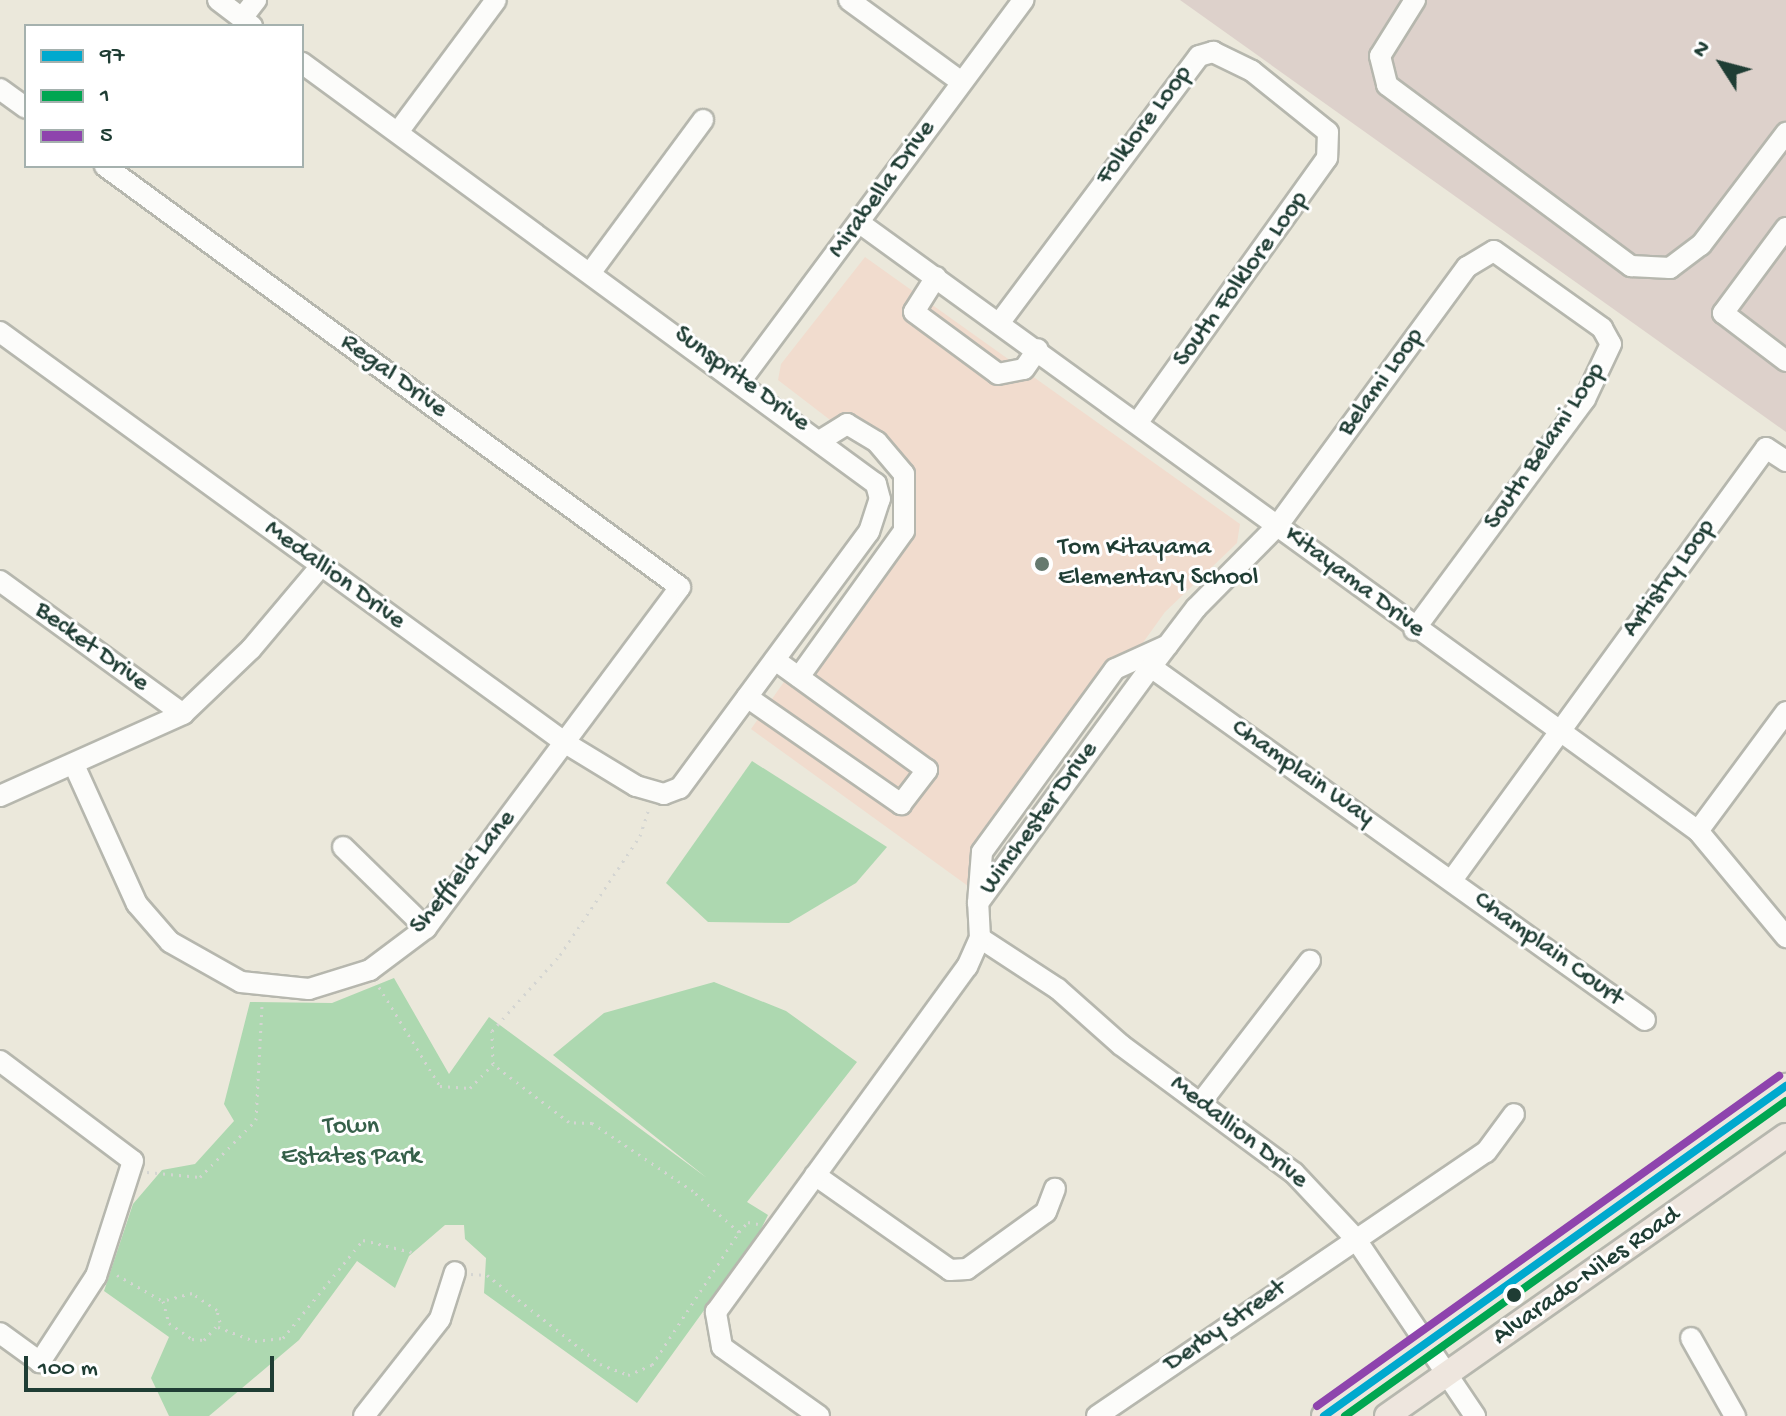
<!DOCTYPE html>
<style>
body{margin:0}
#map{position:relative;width:1786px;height:1416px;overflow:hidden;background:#ebe8db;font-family:"Gochi Hand",sans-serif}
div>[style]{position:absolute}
.built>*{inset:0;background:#f1dcce}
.industrial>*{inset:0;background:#ddd1cb}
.green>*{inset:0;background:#add8b0}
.path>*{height:3px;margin-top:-1.5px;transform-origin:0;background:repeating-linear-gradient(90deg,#d4d5d2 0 2px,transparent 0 8px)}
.roads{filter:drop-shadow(2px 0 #b6b7ae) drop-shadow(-2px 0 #b6b7ae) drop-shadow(0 2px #b6b7ae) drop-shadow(0 -2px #b6b7ae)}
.minor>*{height:20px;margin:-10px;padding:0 10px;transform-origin:10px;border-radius:10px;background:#fcfcfa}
.major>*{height:24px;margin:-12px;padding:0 12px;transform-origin:12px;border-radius:12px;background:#eee6de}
.bus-1>*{height:8px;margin:-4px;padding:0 4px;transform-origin:4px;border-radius:4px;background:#00a9ce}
.bus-2>*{height:8px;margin:-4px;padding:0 4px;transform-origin:4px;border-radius:4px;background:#00a651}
.bus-3>*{height:8px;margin:-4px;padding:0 4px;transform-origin:4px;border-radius:4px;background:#8e44ad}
.dots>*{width:22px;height:22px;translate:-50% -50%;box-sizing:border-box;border:4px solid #fff;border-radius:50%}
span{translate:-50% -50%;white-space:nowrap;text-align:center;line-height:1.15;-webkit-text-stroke:6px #fff;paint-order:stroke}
.street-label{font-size:26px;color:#1f3d34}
.poi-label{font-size:26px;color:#1f3d34}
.left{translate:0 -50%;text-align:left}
.park-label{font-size:26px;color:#36604a}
.legend{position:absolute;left:24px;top:24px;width:280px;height:144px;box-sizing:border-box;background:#fff;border:2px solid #a5b1ae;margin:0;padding:10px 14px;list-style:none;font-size:24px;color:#1f3d34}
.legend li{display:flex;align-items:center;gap:16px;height:40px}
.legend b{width:40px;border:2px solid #a5b1ae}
.north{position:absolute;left:1682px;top:24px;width:80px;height:80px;-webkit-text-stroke:6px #fff;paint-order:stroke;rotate:306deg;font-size:22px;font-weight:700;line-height:32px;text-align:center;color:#1f3d34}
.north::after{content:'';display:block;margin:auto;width:28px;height:36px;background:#1f3d34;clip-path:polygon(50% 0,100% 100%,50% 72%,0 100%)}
.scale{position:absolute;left:24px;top:1356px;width:250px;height:36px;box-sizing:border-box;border:4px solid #1f3d34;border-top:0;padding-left:10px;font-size:24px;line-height:28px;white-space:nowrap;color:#1f3d34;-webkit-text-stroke:6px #fff;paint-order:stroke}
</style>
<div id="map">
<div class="built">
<div style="clip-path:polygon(865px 257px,1240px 524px,1237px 543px,1165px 612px,968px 886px,751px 729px,900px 516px,898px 480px,881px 459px,778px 380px,781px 364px)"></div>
</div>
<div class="industrial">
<div style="clip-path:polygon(1180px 0,1786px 0,1786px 432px)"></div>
</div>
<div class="green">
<div style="clip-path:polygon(752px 761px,887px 847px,856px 883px,789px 923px,708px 922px,666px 883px)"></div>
<div style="clip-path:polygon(394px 978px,449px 1074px,489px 1017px,707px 1178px,553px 1055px,604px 1013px,714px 982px,786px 1011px,857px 1062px,747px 1202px,768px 1215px,757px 1237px,637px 1403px,484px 1293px,486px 1258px,465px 1239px,464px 1225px,445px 1225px,409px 1256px,395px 1288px,357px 1261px,299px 1340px,209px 1416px,169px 1416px,151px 1378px,169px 1337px,104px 1291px,133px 1204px,162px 1170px,195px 1164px,234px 1121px,224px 1104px,250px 1002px,332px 1003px)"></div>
</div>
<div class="path">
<div style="left:379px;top:987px;width:116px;rotate:58.4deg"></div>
<div style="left:440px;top:1086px;width:30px;rotate:4deg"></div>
<div style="left:470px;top:1088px;width:33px;rotate:-46deg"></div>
<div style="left:493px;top:1064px;width:33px;rotate:-92deg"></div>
<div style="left:492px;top:1031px;width:102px;rotate:-48.2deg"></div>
<div style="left:560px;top:955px;width:143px;rotate:-56.1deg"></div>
<div style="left:640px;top:836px;width:28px;rotate:-72deg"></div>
<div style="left:147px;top:1172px;width:53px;rotate:5.4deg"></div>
<div style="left:200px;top:1177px;width:80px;rotate:-45.5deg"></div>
<div style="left:256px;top:1120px;width:116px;rotate:-87deg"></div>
<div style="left:739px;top:1232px;width:13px;rotate:-48deg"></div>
<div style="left:748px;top:1222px;width:10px;rotate:11deg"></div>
<div style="left:471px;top:1274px;width:16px;rotate:4deg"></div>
<div style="left:487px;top:1275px;width:144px;rotate:38.2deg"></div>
<div style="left:600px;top:1364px;width:30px;rotate:21deg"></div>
<div style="left:628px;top:1375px;width:26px;rotate:-23deg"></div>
<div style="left:652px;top:1365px;width:159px;rotate:-56.8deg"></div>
<div style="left:739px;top:1232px;width:62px;rotate:-138.3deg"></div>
<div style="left:693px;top:1191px;width:122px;rotate:-146deg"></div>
<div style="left:592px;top:1123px;width:23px;rotate:-178deg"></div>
<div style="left:569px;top:1122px;width:96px;rotate:-142.7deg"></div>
<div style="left:117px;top:1275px;width:53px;rotate:29.5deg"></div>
<div style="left:163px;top:1301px;width:23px;rotate:75deg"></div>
<div style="left:169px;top:1323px;width:28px;rotate:35deg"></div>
<div style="left:192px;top:1339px;width:12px;rotate:5deg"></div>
<div style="left:204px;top:1340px;width:24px;rotate:-48deg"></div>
<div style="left:220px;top:1322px;width:12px;rotate:-104deg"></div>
<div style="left:217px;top:1310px;width:30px;rotate:-146deg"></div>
<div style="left:192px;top:1293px;width:30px;rotate:165deg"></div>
<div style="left:218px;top:1327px;width:40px;rotate:21deg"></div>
<div style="left:255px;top:1341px;width:28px;rotate:-6deg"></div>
<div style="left:283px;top:1338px;width:127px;rotate:-50.8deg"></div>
<div style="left:363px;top:1240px;width:50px;rotate:13.8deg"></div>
</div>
<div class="roads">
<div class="minor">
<div style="left:218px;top:0;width:43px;rotate:37.4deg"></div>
<div style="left:849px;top:0;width:137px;rotate:36.1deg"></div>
<div style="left:1415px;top:0;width:66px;rotate:122deg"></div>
<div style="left:1380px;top:56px;width:30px;rotate:76deg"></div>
<div style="left:1387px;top:85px;width:304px;rotate:36.6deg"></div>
<div style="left:1631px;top:266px;width:39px;rotate:3deg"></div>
<div style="left:1670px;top:268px;width:39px;rotate:-37deg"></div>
<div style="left:1701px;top:245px;width:141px;rotate:-52.8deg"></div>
<div style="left:242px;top:18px;width:23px;rotate:-52deg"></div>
<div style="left:0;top:89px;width:32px;rotate:36deg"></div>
<div style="left:398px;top:132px;width:164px;rotate:-53.4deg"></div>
<div style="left:861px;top:224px;width:1034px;rotate:35.95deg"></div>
<div style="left:1698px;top:831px;width:138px;rotate:50.3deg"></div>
<div style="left:1786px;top:228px;width:106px;rotate:126.5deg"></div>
<div style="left:1723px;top:313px;width:79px;rotate:37.3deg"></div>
<div style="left:591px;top:272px;width:189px;rotate:-53.6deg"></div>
<div style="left:936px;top:277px;width:41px;rotate:122.2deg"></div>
<div style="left:914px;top:312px;width:104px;rotate:36.4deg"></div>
<div style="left:998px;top:374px;width:26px;rotate:-11deg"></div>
<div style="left:1024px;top:369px;width:24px;rotate:-55deg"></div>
<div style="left:1000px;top:322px;width:332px;rotate:-53.2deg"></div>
<div style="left:1199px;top:56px;width:15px;rotate:-16deg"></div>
<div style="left:1213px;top:52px;width:43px;rotate:26deg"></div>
<div style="left:1252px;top:71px;width:97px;rotate:38.8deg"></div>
<div style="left:1328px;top:132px;width:26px;rotate:92deg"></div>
<div style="left:1327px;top:158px;width:323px;rotate:125.6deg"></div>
<div style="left:0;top:332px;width:701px;rotate:36deg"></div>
<div style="left:567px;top:744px;width:81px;rotate:31.3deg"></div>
<div style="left:636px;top:786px;width:29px;rotate:16deg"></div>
<div style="left:664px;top:794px;width:17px;rotate:-21deg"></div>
<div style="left:680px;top:788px;width:318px;rotate:-53.6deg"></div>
<div style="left:869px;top:532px;width:35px;rotate:-72deg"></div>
<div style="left:880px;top:499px;width:16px;rotate:-105deg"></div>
<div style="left:876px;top:484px;width:712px;rotate:-143.74deg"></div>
<div style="left:742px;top:379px;width:472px;rotate:-53.4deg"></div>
<div style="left:0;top:581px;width:226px;rotate:36deg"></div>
<div style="left:1151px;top:667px;width:607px;rotate:35.55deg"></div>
<div style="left:799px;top:677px;width:180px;rotate:-54.3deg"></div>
<div style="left:904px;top:531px;width:57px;rotate:-90deg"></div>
<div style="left:904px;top:474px;width:42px;rotate:-130.2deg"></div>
<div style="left:877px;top:442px;width:35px;rotate:-149deg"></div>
<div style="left:847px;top:424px;width:28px;rotate:148deg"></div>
<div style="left:747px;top:697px;width:188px;rotate:34.8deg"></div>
<div style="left:901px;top:804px;width:43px;rotate:-52.6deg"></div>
<div style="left:927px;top:770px;width:188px;rotate:-144.1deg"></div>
<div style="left:75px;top:767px;width:150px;rotate:65.7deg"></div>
<div style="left:137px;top:904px;width:50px;rotate:49deg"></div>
<div style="left:170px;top:942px;width:81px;rotate:29.4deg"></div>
<div style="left:241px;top:982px;width:68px;rotate:5.9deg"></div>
<div style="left:309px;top:989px;width:64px;rotate:-17.3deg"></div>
<div style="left:370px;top:970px;width:70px;rotate:-36.9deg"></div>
<div style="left:426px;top:928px;width:425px;rotate:-53.3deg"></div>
<div style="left:680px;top:587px;width:713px;rotate:-143.79deg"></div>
<div style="left:0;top:796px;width:201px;rotate:-24.1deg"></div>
<div style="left:183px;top:714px;width:94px;rotate:-43.7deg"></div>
<div style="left:251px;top:649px;width:109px;rotate:-49.9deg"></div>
<div style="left:1698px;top:831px;width:148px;rotate:-53.5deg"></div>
<div style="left:343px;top:847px;width:116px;rotate:44.3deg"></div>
<div style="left:1452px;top:880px;width:534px;rotate:-53.99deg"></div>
<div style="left:1766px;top:448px;width:24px;rotate:33deg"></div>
<div style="left:978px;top:903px;width:51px;rotate:-85.5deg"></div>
<div style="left:982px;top:852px;width:226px;rotate:-54deg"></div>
<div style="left:1115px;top:669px;width:58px;rotate:-24.4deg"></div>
<div style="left:980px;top:938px;width:93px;rotate:33.2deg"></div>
<div style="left:1058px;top:989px;width:84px;rotate:41.6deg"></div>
<div style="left:1121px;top:1045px;width:215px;rotate:36.5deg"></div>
<div style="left:1294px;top:1173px;width:89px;rotate:46.8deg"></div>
<div style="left:1355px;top:1238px;width:215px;rotate:56deg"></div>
<div style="left:0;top:1061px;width:166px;rotate:36.9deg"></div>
<div style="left:133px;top:1161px;width:121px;rotate:107.8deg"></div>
<div style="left:96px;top:1276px;width:103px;rotate:123.1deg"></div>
<div style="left:40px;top:1362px;width:49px;rotate:-144.1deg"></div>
<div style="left:1202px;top:1101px;width:177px;rotate:-52.4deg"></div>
<div style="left:815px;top:1175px;width:165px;rotate:35.1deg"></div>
<div style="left:950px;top:1270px;width:17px;rotate:-3deg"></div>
<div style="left:967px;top:1269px;width:97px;rotate:-35.8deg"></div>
<div style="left:1046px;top:1212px;width:25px;rotate:-69deg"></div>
<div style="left:1691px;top:1338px;width:90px;rotate:60.6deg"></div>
<div style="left:364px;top:1416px;width:123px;rotate:-51.9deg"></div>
<div style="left:440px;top:1319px;width:49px;rotate:-72.3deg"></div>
<div style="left:819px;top:1416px;width:119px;rotate:-144.6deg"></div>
<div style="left:722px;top:1347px;width:36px;rotate:-100deg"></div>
<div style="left:716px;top:1312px;width:427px;rotate:-54deg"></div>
<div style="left:967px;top:967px;width:32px;rotate:-66deg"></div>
<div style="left:980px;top:938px;width:35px;rotate:-93deg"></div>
<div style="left:978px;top:903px;width:293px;rotate:-53.8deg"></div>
<div style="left:1151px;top:667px;width:74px;rotate:-52.7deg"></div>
<div style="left:1196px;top:608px;width:117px;rotate:-45.3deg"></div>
<div style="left:1278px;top:525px;width:320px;rotate:-53.8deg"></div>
<div style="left:1467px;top:267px;width:31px;rotate:-31deg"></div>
<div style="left:1494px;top:251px;width:133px;rotate:35.5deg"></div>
<div style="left:1602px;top:328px;width:18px;rotate:61deg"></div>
<div style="left:1611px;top:344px;width:61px;rotate:115.3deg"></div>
<div style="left:1585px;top:399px;width:287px;rotate:126.5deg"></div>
<div style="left:1097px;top:1416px;width:470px;rotate:-34.2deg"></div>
<div style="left:1486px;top:1152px;width:47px;rotate:-53.6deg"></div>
</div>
<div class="major">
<div style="left:1324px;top:1416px;width:568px;rotate:-35.54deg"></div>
<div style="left:1387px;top:1416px;width:487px;rotate:-35.1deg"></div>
</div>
</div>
<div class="bus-1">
<div style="left:1324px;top:1416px;width:568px;rotate:-35.54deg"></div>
</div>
<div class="bus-2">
<div style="left:1345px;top:1416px;width:542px;rotate:-35.54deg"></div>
</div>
<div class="bus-3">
<div style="left:1317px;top:1406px;width:568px;rotate:-35.54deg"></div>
</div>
<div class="dots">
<div style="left:1042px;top:564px;background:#66796e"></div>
<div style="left:1514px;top:1295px;background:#1f3d34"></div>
</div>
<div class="street-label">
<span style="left:1145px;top:126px;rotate:-53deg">Folklore Loop</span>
<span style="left:883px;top:190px;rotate:-54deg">Mirabella Drive</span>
<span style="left:1242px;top:280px;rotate:-54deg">South Folklore Loop</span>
<span style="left:393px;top:377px;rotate:36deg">Regal Drive</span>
<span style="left:741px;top:380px;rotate:36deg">Sunsprite Drive</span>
<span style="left:1382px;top:383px;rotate:-54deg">Belami Loop</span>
<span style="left:1546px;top:447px;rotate:-56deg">South Belami Loop</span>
<span style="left:334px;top:576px;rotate:36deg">Medallion Drive</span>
<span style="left:1670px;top:579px;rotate:-54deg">Artistry Loop</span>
<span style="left:1354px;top:583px;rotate:37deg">Kitayama Drive</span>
<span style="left:91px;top:648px;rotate:36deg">Becket Drive</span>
<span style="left:1302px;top:774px;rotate:35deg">Champlain Way</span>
<span style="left:1040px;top:819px;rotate:-54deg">Winchester Drive</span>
<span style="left:464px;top:873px;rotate:-51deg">Sheffield Lane</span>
<span style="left:1548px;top:950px;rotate:36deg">Champlain Court</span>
<span style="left:1238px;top:1133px;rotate:38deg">Medallion Drive</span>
<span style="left:1587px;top:1277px;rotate:-35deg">Alvarado-Niles Road</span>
<span style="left:1226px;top:1327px;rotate:-35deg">Derby Street</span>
</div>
<div class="poi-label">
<span class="left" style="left:1058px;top:564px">Tom Kitayama<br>Elementary School</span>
</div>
<div class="park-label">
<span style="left:351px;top:1143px">Town<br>Estates Park</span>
</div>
<ul class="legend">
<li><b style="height:10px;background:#00a9ce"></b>97</li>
<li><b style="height:10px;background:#00a651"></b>1</li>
<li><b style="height:10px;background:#8e44ad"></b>5</li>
</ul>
<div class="north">N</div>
<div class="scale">100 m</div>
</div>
